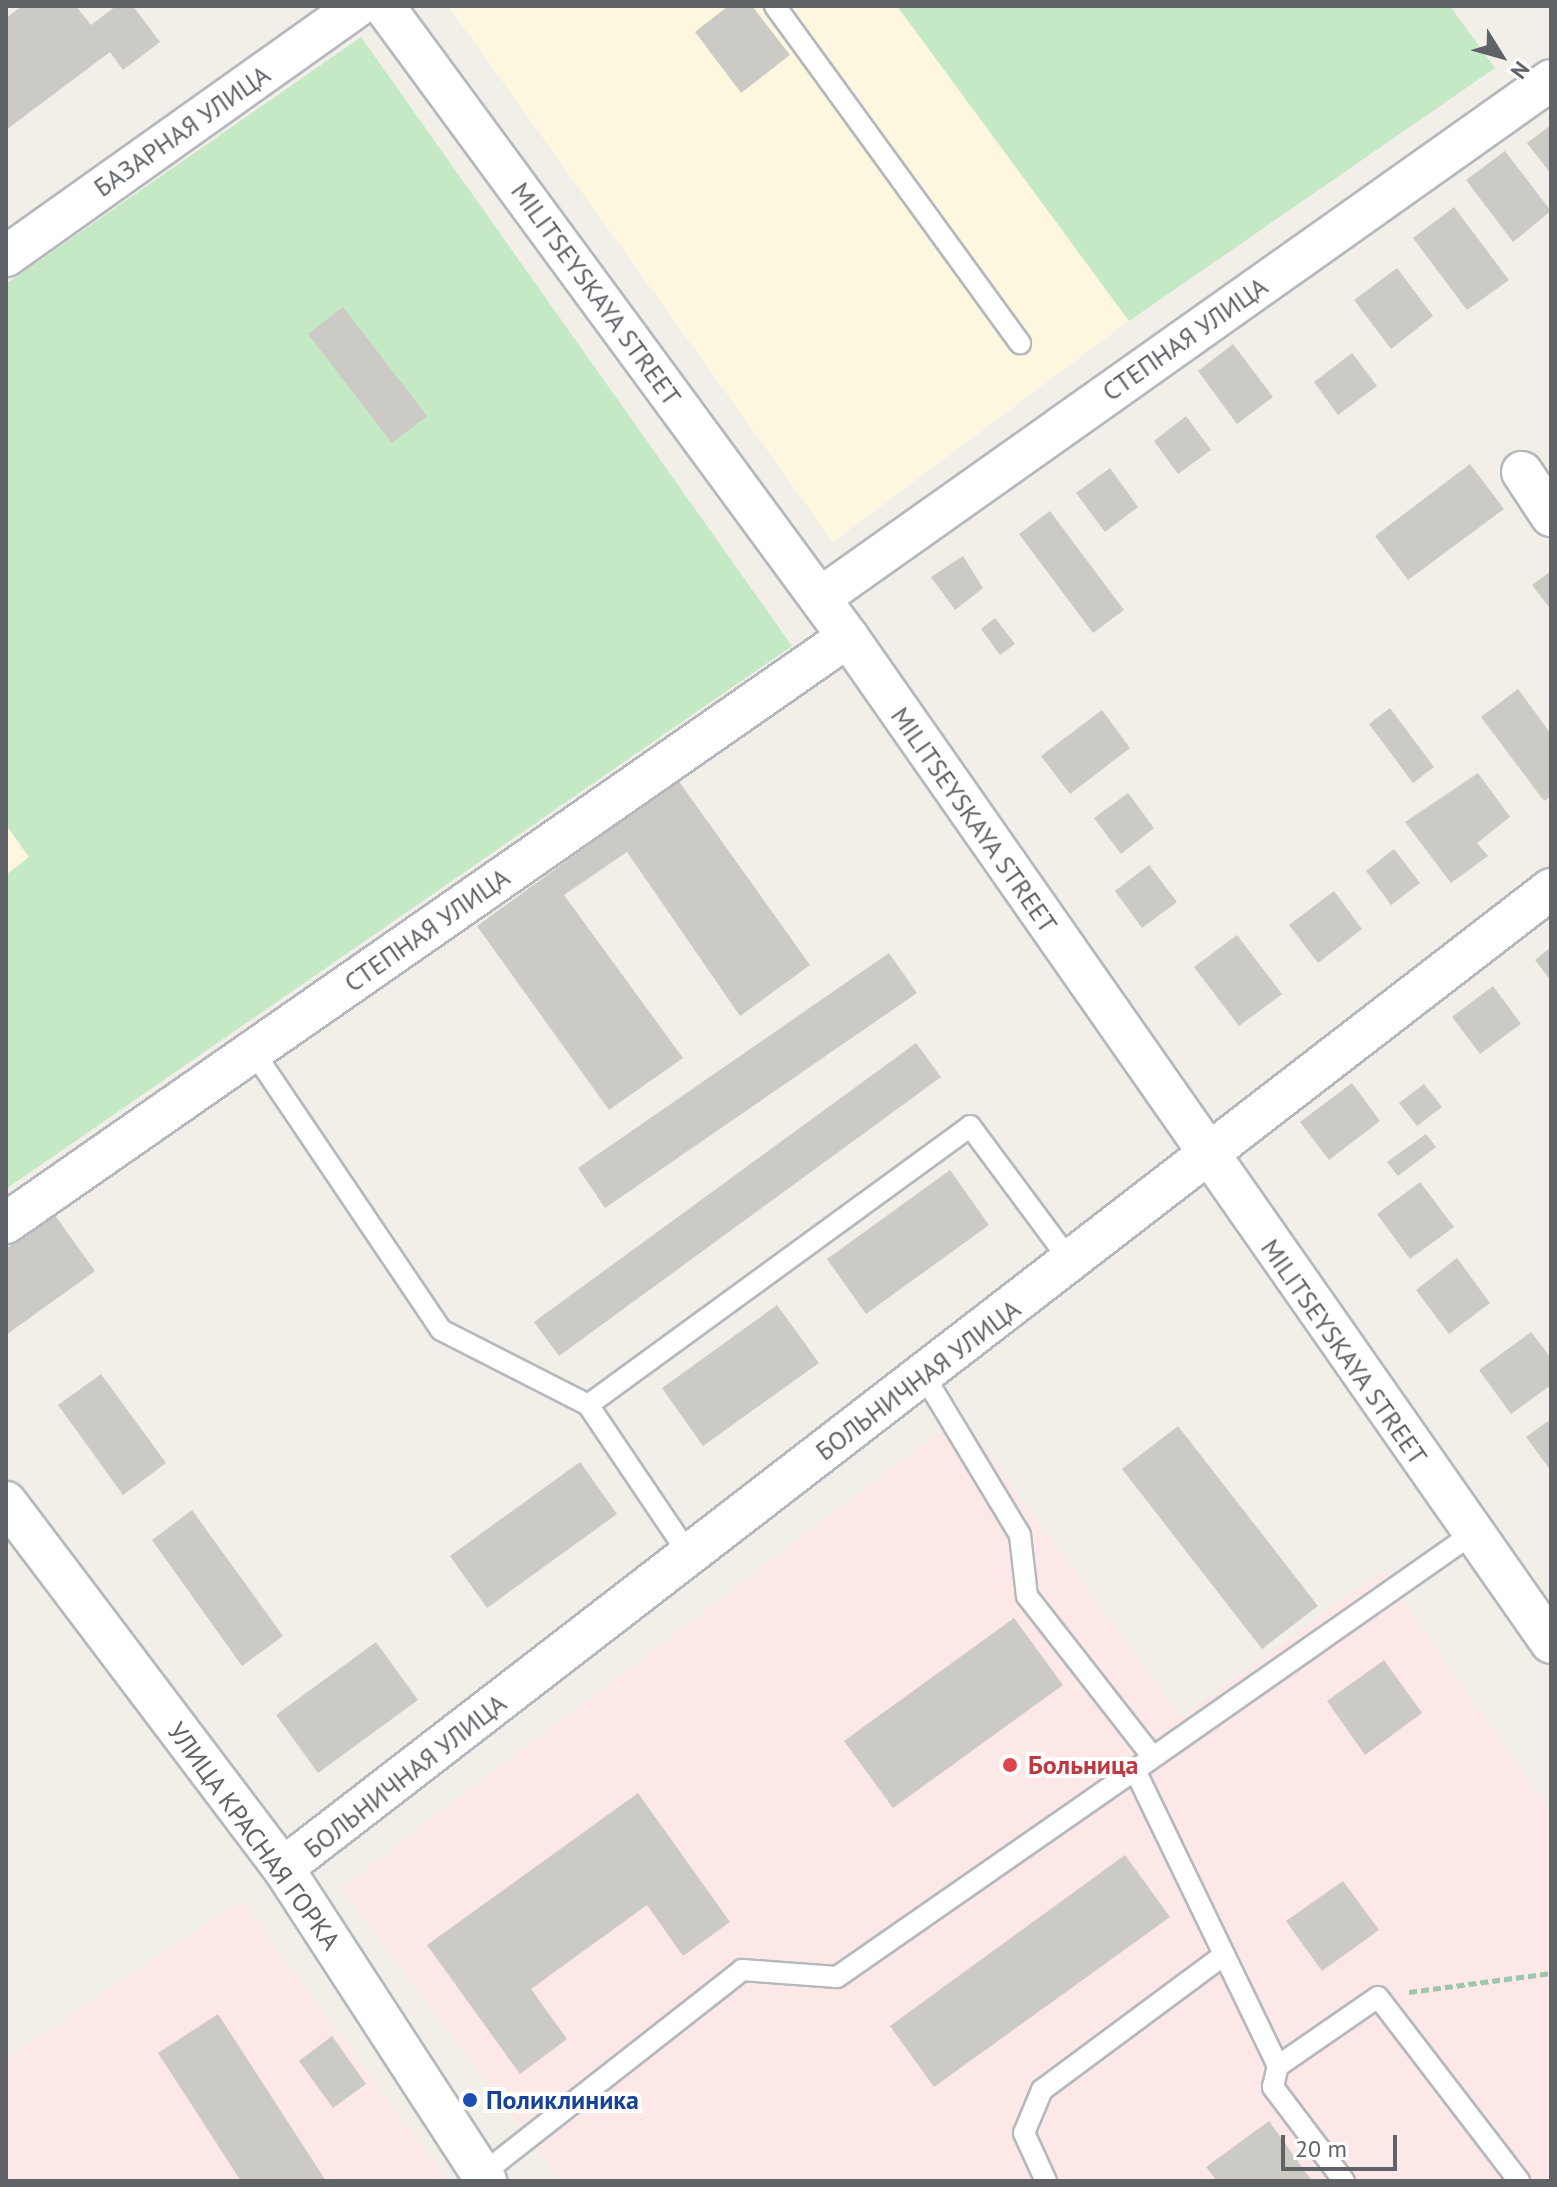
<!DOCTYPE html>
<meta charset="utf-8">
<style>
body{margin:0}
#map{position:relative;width:1557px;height:2187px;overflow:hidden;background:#f1efe8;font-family:"PT Sans",sans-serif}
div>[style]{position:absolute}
.commercial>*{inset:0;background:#fef7e0}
.medical>*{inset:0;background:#fce8e6}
.green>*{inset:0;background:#c5e8c5}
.building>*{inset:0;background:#cccac5}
.path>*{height:5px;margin-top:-2.5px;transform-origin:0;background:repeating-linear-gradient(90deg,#9cc7a9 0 8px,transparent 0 12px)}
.roads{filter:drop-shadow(2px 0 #b5b8bc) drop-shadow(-2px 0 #b5b8bc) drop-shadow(0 2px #b5b8bc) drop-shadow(0 -2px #b5b8bc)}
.lane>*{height:20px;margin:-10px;padding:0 10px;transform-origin:10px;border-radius:10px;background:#fff}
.street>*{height:40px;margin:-20px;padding:0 20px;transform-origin:20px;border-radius:20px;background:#fff}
.dots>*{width:22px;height:22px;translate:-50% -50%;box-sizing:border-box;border:4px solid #fff;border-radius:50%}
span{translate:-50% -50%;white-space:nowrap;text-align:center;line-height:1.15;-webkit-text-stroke:8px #fff;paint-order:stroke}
.street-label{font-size:26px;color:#5f6368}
.health-label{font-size:26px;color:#be3a42;font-weight:700}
.left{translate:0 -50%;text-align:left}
.transit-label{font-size:26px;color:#164399;font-weight:700}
.frame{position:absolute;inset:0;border:8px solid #5f6368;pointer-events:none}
.north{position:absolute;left:1461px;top:16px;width:80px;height:80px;-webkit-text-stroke:6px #fff;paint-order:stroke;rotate:127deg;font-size:22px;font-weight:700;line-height:32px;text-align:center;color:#5f6368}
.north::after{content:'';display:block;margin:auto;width:28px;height:36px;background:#5f6368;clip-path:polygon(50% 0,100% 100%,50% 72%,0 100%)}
.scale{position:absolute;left:1281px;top:2135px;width:116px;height:36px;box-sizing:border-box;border:4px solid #5f6368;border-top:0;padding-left:10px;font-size:24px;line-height:28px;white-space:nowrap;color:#5f6368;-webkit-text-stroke:6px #fff;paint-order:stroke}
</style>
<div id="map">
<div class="commercial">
<div style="clip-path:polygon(448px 6px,897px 6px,1129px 321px,833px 542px)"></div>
<div style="clip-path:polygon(6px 825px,29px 857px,6px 875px)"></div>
</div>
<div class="medical">
<div style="clip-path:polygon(961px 1416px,1181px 1717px,1382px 1571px,1551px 1812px,1551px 2181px,561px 2181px,341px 1888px)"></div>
<div style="clip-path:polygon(241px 1900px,448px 2181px,14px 2181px,6px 2169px,6px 2059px)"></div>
</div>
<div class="green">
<div style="clip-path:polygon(897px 6px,1450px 6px,1495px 68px,1129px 321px)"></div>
<div style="clip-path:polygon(361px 37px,792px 646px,6px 1189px,6px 875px,29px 857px,6px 825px,6px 284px)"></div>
</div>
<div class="building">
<div style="clip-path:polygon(22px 6px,76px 6px,91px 25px,116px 6px,133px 6px,160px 42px,123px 70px,110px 52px,6px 130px,6px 18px)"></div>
<div style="clip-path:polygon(728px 6px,752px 6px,790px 55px,741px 93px,695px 32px)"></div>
<div style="clip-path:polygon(1551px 125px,1551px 174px,1527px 143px)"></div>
<div style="clip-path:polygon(1505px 151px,1551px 211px,1513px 242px,1466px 180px)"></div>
<div style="clip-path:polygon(1454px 207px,1509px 280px,1467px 310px,1413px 238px)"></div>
<div style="clip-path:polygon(1397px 268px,1433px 316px,1391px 349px,1354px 300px)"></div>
<div style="clip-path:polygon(343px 307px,427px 416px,392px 443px,308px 334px)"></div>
<div style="clip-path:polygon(1233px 344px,1273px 397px,1237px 424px,1198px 371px)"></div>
<div style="clip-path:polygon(1352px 353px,1377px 386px,1338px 415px,1314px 382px)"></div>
<div style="clip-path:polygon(1186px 416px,1211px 450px,1178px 474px,1154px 441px)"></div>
<div style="clip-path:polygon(1470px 464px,1504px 509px,1408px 580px,1375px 536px)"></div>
<div style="clip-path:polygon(1110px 468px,1138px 507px,1105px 532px,1076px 493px)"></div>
<div style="clip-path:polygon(1050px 511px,1124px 610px,1093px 633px,1019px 534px)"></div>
<div style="clip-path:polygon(963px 556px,983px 588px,955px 610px,931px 577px)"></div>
<div style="clip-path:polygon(1551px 571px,1551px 604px,1548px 606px,1532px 585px)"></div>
<div style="clip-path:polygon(995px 618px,1015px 644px,1000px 655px,981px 629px)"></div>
<div style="clip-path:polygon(1518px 689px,1551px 734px,1551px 796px,1544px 801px,1481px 717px)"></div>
<div style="clip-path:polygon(1390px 708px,1434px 767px,1413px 783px,1369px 724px)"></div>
<div style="clip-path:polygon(1102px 710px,1130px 748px,1070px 794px,1041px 756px)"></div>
<div style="clip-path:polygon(1478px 773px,1510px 817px,1477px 843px,1488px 856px,1451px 883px,1405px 822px)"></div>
<div style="clip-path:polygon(678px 780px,810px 965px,740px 1016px,627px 852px,564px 895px,683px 1058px,609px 1110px,477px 926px)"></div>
<div style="clip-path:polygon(1128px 793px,1154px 828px,1121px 854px,1094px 818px)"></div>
<div style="clip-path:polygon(1394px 849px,1420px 883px,1391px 905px,1366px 871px)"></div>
<div style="clip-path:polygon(1149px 865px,1177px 902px,1142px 928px,1115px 891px)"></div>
<div style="clip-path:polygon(1334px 891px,1362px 929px,1318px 963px,1289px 925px)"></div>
<div style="clip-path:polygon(1237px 935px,1282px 994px,1239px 1026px,1194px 967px)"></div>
<div style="clip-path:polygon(1551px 947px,1551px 981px,1535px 960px)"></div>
<div style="clip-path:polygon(889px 953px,917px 993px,605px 1208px,578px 1168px)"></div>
<div style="clip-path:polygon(1493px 986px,1521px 1024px,1480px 1054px,1452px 1017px)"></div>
<div style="clip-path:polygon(916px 1043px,941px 1077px,559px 1356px,534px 1322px)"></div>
<div style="clip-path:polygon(1352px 1083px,1380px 1121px,1329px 1160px,1300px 1122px)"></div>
<div style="clip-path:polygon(1424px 1084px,1442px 1107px,1417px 1126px,1399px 1103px)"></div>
<div style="clip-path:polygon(1426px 1134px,1436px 1147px,1398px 1176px,1387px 1162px)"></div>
<div style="clip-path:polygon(950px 1170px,989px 1225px,866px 1314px,827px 1259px)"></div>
<div style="clip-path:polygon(1420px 1182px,1454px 1227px,1410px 1259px,1377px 1214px)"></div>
<div style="clip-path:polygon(54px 1214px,95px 1271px,6px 1335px,6px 1249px)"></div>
<div style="clip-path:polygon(1457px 1258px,1490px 1303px,1449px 1334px,1416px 1290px)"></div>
<div style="clip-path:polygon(777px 1305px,819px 1363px,703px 1446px,662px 1388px)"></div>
<div style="clip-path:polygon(1531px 1332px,1551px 1358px,1551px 1385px,1511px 1414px,1479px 1370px)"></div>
<div style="clip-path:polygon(101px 1374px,166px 1463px,123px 1495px,58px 1405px)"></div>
<div style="clip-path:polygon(1551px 1419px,1551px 1471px,1526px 1437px)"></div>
<div style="clip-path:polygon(1178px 1426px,1318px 1606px,1262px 1649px,1122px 1469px)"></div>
<div style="clip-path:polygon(580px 1462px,617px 1514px,487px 1608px,450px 1556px)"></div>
<div style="clip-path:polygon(192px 1510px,283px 1636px,242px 1666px,152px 1540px)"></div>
<div style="clip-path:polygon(1014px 1618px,1063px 1685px,893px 1808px,844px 1741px)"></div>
<div style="clip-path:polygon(376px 1642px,418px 1700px,318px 1773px,276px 1715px)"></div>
<div style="clip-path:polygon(1384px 1660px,1422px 1713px,1365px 1755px,1327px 1701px)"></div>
<div style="clip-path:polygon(638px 1793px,730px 1922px,683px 1956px,647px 1905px,531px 1989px,567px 2039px,520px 2074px,427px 1945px)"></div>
<div style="clip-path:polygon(1125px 1855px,1170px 1917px,934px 2087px,890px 2026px)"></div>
<div style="clip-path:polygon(1343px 1881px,1379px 1930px,1322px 1971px,1286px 1921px)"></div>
<div style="clip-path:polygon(218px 2014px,326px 2181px,241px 2181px,158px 2053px)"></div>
<div style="clip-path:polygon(332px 2036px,366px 2084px,333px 2108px,299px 2061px)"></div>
<div style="clip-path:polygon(1269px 2121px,1312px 2181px,1217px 2181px,1206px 2167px)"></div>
</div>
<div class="path">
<div style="left:1409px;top:1992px;width:143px;rotate:-7.6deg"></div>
</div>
<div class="roads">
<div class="lane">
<div style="left:775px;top:6px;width:417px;rotate:54deg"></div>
<div style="left:253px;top:1051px;width:336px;rotate:56deg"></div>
<div style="left:441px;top:1330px;width:165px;rotate:27deg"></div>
<div style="left:926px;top:1379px;width:182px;rotate:58.9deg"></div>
<div style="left:1020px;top:1535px;width:61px;rotate:83.5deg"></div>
<div style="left:1027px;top:1596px;width:204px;rotate:52deg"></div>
<div style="left:688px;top:1553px;width:179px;rotate:-124deg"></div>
<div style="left:588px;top:1405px;width:473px;rotate:-36.1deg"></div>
<div style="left:970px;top:1126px;width:169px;rotate:53.4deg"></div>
<div style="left:1278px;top:2066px;width:121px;rotate:-34.6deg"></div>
<div style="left:1378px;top:1997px;width:232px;rotate:52.5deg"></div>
<div style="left:481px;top:2175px;width:332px;rotate:-38.1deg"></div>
<div style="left:742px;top:1970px;width:95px;rotate:4.2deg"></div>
<div style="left:837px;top:1977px;width:363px;rotate:-34.8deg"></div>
<div style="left:1046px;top:2181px;width:53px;rotate:-114.6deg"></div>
<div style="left:1024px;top:2133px;width:47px;rotate:-67.3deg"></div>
<div style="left:1042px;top:2090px;width:227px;rotate:-36.6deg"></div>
<div style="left:1344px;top:2181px;width:118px;rotate:-127.1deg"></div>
<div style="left:1273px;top:2087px;width:22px;rotate:-77deg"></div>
<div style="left:1278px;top:2066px;width:329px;rotate:-115.8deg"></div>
<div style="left:1135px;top:1770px;width:411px;rotate:-35deg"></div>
</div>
<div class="street">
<div style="left:384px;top:6px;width:783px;rotate:53.67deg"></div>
<div style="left:848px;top:637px;width:1227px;rotate:55.05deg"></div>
<div style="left:6px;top:256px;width:432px;rotate:-35.4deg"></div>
<div style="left:1522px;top:472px;width:53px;rotate:56.6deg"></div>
<div style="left:820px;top:598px;width:896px;rotate:-35.32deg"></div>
<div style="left:6px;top:1223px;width:1026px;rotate:-34.84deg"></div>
<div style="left:6px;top:1502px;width:459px;rotate:52.9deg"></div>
<div style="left:283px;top:1868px;width:373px;rotate:57deg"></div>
<div style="left:283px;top:1868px;width:1602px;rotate:-37.67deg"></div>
</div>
</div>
<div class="dots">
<div style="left:1010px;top:1765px;background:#e0444e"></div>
<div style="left:470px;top:2100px;background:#1a4fb4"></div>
</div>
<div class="street-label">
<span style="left:182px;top:131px;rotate:-35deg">БАЗАРНАЯ УЛИЦА</span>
<span style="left:596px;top:294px;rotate:54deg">MILITSEYSKAYA STREET</span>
<span style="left:1185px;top:339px;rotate:-35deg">СТЕПНАЯ УЛИЦА</span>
<span style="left:974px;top:820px;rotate:55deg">MILITSEYSKAYA STREET</span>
<span style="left:427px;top:930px;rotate:-35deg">СТЕПНАЯ УЛИЦА</span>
<span style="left:1344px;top:1352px;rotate:55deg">MILITSEYSKAYA STREET</span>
<span style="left:918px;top:1380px;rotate:-37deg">БОЛЬНИЧНАЯ УЛИЦА</span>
<span style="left:405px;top:1776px;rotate:-38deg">БОЛЬНИЧНАЯ УЛИЦА</span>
<span style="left:254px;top:1836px;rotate:54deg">УЛИЦА КРАСНАЯ ГОРКА</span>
</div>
<div class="health-label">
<span class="left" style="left:1028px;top:1765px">Больница</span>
</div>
<div class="transit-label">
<span class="left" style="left:486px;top:2100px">Поликлиника</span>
</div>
<div class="frame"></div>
<div class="north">N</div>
<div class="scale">20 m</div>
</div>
